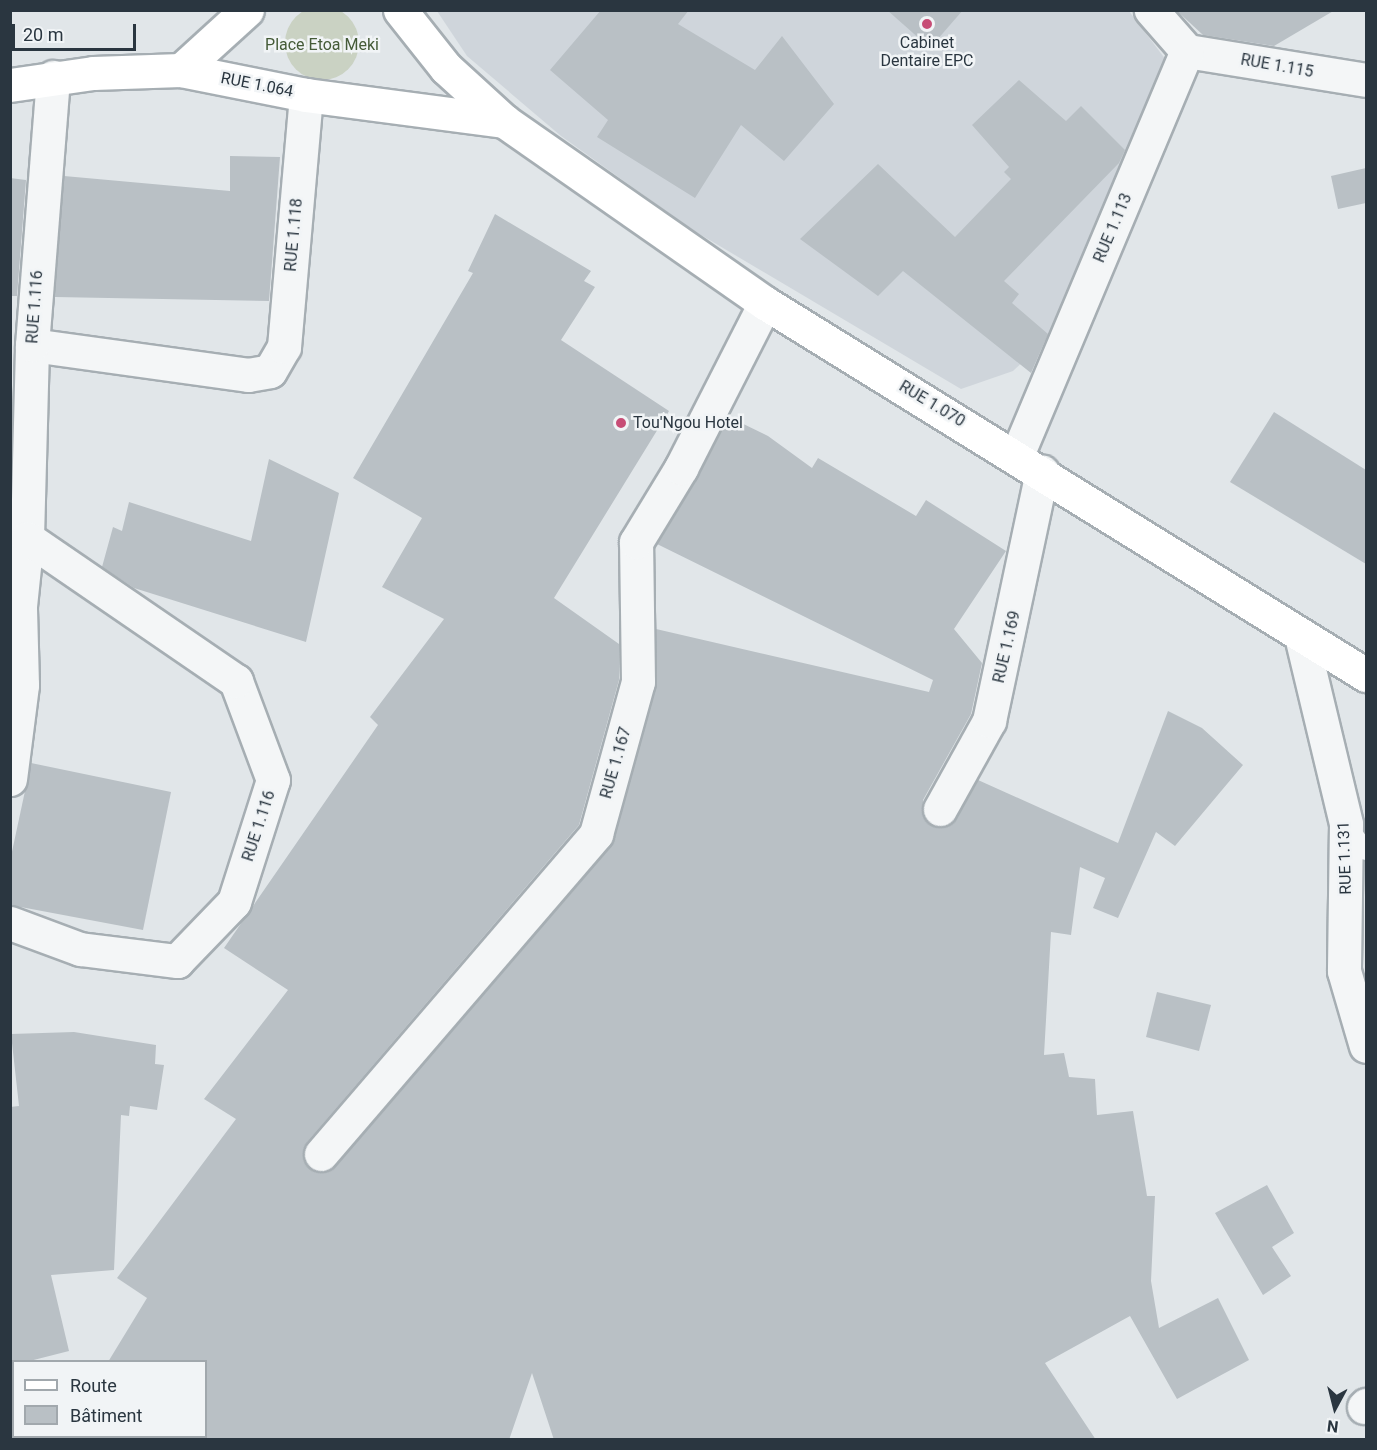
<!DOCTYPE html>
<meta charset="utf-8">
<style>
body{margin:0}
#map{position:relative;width:1377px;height:1450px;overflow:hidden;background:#e1e6e9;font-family:Roboto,sans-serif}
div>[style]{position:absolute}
.built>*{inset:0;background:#cfd5db}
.green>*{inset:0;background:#cad2c3}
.round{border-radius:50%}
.building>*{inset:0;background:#b9c0c5}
.roads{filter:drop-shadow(2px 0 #a6aeb3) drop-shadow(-2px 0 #a6aeb3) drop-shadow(0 2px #a6aeb3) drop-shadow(0 -2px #a6aeb3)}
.service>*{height:18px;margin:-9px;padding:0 9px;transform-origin:9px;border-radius:9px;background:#f4f6f7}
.minor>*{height:33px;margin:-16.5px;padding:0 16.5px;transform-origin:16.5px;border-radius:16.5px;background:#f4f6f7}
.secondary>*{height:33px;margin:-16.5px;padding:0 16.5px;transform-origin:16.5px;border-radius:16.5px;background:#fff}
.dots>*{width:16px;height:16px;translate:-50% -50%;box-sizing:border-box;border:3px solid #f1f4f6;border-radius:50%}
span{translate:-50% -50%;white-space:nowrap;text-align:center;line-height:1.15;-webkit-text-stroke:5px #f1f4f6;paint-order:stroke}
.poi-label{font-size:16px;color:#2a3640}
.left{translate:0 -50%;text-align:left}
.park-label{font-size:16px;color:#455b38}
.street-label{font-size:16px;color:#2a3640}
.frame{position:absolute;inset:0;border:12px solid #2a3640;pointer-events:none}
.legend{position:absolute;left:12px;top:1360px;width:195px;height:78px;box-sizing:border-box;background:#f1f4f6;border:2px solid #a1a8ad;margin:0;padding:8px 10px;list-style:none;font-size:18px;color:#2a3640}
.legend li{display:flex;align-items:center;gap:12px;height:30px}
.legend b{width:30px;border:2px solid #a1a8ad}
.north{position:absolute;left:1305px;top:1378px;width:60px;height:60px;-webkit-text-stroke:4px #f1f4f6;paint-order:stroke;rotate:187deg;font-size:16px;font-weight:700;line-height:24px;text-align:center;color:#2a3640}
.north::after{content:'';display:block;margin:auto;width:21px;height:27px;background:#2a3640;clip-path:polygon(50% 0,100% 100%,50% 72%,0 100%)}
.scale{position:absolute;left:12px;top:24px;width:124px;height:27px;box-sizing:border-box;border:3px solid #2a3640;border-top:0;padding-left:8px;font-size:18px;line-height:21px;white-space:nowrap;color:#2a3640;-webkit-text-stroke:4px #f1f4f6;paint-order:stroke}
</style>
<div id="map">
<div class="built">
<div style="clip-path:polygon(437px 11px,1129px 11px,1166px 60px,1107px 216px,1046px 340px,1013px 371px,961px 389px,691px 229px,561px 136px,467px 56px)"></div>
</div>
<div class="green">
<div class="round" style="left:285px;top:6px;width:74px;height:74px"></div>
</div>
<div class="building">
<div style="clip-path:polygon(601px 10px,689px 10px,678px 24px,755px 70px,782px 36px,834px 104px,784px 161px,741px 125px,695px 198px,597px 137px,608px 120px,550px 70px)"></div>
<div style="clip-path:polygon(887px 10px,963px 10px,930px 48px)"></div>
<div style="clip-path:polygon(1176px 10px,1335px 10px,1274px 46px,1203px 35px)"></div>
<div style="clip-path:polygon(1019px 80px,1066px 121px,1081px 106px,1125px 150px,1119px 163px,1004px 281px,1019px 294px,1012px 303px,1048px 334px,1031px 373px,903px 271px,878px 296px,800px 239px,878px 164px,955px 237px,1011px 179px,1004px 172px,1009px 167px,972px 125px)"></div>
<div style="clip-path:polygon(230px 156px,280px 157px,269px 301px,55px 297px,64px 176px,230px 191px)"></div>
<div style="clip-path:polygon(1366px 168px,1366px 203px,1338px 209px,1331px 176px)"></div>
<div style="clip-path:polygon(10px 178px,26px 180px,17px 296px,10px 296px)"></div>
<div style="clip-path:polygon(495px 214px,591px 271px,584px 281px,595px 287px,561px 340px,669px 411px,554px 598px,619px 644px,619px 680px,579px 825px,307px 1142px,304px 1161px,318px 1172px,335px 1166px,610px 846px,656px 687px,656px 629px,929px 692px,933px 680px,657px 544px,729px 417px,768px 436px,812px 468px,818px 458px,916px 516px,926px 500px,1006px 551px,954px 629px,982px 663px,971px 714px,923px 800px,924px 818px,930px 825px,950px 825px,978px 780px,1118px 843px,1168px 711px,1202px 728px,1243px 765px,1175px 846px,1156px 832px,1118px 918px,1093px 908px,1105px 878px,1080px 867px,1071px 935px,1051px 932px,1044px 1055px,1064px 1053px,1069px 1077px,1095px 1079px,1097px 1115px,1133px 1111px,1147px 1196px,1155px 1196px,1151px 1281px,1159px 1328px,1218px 1298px,1249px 1360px,1177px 1399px,1130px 1316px,1045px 1363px,1096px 1440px,554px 1440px,532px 1373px,509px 1440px,206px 1440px,206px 1362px,108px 1362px,147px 1298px,117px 1278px,236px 1119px,204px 1099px,288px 990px,224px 948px,378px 725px,370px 717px,444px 619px,382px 587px,422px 518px,353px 478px,473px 273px,468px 271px)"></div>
<div style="clip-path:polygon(1274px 412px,1366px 470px,1366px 564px,1230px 482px)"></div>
<div style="clip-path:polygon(269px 459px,339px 493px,306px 642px,134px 588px,102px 567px,113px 527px,122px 531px,129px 502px,251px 541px)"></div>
<div style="clip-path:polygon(31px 763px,171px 792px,143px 930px,10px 905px,10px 861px)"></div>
<div style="clip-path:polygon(1157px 992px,1211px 1005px,1199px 1051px,1146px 1037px)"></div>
<div style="clip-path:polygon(74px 1032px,156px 1045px,155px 1064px,164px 1065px,157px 1110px,130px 1106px,129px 1116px,121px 1115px,114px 1270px,51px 1275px,69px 1351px,10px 1366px,10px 1107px,19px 1106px,11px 1034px)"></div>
<div style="clip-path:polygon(1267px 1185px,1294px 1233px,1272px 1247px,1291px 1276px,1263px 1295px,1215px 1213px)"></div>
</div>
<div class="roads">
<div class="service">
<div style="left:1347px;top:825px;width:32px;rotate:54deg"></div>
</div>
<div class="minor">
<div style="left:1187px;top:51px;width:181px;rotate:9.2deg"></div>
<div style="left:32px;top:345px;width:218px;rotate:7.9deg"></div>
<div style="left:248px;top:375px;width:22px;rotate:-10deg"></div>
<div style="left:270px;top:371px;width:28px;rotate:-60deg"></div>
<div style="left:284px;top:347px;width:253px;rotate:-85deg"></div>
<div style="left:1017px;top:455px;width:438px;rotate:-67.2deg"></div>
<div style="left:1187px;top:51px;width:55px;rotate:-131.3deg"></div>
<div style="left:1301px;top:636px;width:193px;rotate:76.5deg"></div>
<div style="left:1346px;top:824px;width:147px;rotate:90.8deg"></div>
<div style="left:1344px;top:971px;width:78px;rotate:73.7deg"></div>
<div style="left:10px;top:779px;width:95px;rotate:-82.7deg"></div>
<div style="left:22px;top:685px;width:79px;rotate:-91.5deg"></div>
<div style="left:20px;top:606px;width:68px;rotate:-84.1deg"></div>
<div style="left:27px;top:538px;width:193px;rotate:-88.5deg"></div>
<div style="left:32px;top:345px;width:269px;rotate:-85.5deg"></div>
<div style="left:940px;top:809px;width:101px;rotate:-60.9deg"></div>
<div style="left:989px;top:721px;width:255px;rotate:-78deg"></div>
<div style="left:10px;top:923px;width:75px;rotate:20.4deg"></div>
<div style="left:80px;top:949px;width:98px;rotate:7.1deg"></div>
<div style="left:177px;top:961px;width:82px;rotate:-46deg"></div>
<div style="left:234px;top:902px;width:128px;rotate:-72.3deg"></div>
<div style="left:273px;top:780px;width:106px;rotate:-110.5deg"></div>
<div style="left:236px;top:681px;width:253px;rotate:-145.6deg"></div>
<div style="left:321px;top:1154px;width:422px;rotate:-49.3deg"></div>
<div style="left:596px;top:834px;width:158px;rotate:-74.6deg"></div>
<div style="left:638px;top:682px;width:140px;rotate:-90.8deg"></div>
<div style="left:636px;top:542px;width:87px;rotate:-58.7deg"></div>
<div style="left:681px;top:468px;width:185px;rotate:-63deg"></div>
<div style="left:1364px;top:1407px;width:3px;rotate:-45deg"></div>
</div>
<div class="secondary">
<div style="left:400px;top:10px;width:74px;rotate:51.6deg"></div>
<div style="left:446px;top:68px;width:79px;rotate:42.4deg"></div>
<div style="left:504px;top:121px;width:318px;rotate:34.9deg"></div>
<div style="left:765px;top:303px;width:707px;rotate:31.76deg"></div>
<div style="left:181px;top:70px;width:89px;rotate:-42.3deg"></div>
<div style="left:10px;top:85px;width:84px;rotate:-8.2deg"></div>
<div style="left:93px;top:73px;width:88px;rotate:-2deg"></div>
<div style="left:181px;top:70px;width:127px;rotate:11.3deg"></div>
<div style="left:306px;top:95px;width:200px;rotate:7.5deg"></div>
</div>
</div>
<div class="dots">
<div style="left:927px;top:24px;background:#c74d76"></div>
<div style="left:621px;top:423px;background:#c74d76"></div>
</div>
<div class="poi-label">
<span style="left:927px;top:52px">Cabinet<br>Dentaire EPC</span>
<span class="left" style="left:633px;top:423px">Tou'Ngou Hotel</span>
</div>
<div class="park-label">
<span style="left:322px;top:45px">Place Etoa Meki</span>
</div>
<div class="street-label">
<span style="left:1277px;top:66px;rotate:10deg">RUE 1.115</span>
<span style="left:257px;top:85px;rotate:11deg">RUE 1.064</span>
<span style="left:1113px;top:228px;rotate:-67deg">RUE 1.113</span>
<span style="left:294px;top:235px;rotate:-85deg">RUE 1.118</span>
<span style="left:35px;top:307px;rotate:-86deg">RUE 1.116</span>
<span style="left:932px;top:404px;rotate:31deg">RUE 1.070</span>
<span style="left:1007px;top:647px;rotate:-77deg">RUE 1.169</span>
<span style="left:616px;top:763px;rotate:-74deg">RUE 1.167</span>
<span style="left:259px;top:826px;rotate:-72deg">RUE 1.116</span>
<span style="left:1345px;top:858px;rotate:-92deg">RUE 1.131</span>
</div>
<div class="frame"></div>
<ul class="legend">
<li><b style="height:8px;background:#fff"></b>Route</li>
<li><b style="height:16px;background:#b9c0c5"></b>Bâtiment</li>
</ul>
<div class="north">N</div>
<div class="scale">20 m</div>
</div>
